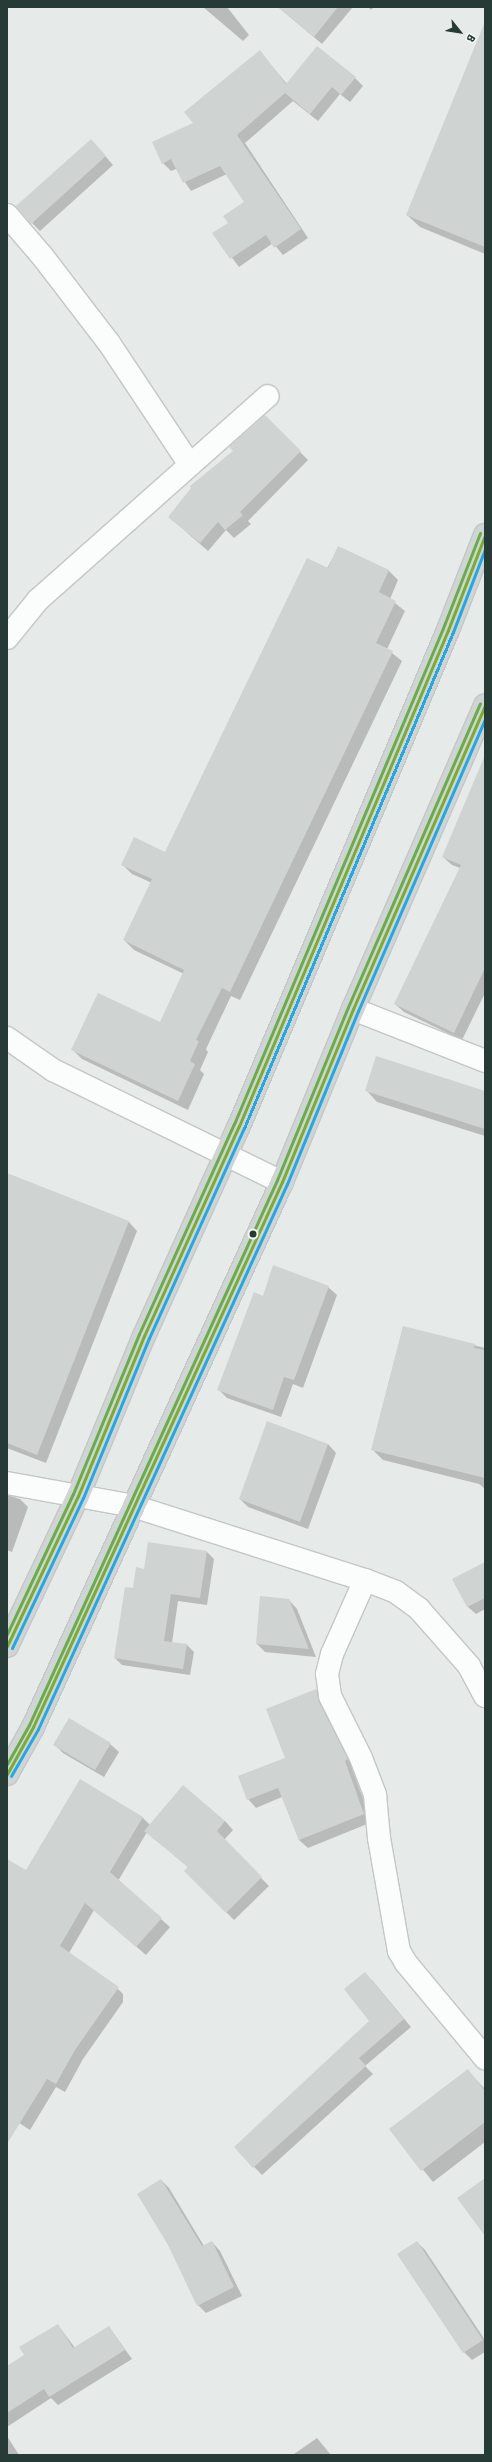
<!DOCTYPE html>
<style>
body{margin:0}
#map{position:relative;width:492px;height:2462px;overflow:hidden;background:#e6eae8;font-family:Signika,sans-serif}
div>[style]{position:absolute}
.shadow>*{inset:0;background:#0003}
.building>*{inset:0;background:#cfd3d1}
.roads{filter:drop-shadow(1px 0 #c3c7c5) drop-shadow(-1px 0 #c3c7c5) drop-shadow(0 1px #c3c7c5) drop-shadow(0 -1px #c3c7c5)}
.minor>*{height:22px;margin:-11px;padding:0 11px;transform-origin:11px;border-radius:11px;background:#fbfcfc}
.primary>*{height:22px;margin:-11px;padding:0 11px;transform-origin:11px;border-radius:11px;background:#cfd5d4}
.bus-1>*{height:3px;margin:-1.5px;padding:0 1.5px;transform-origin:1.5px;border-radius:1.5px;background:#79ac32}
.bus-2>*{height:3px;margin:-1.5px;padding:0 1.5px;transform-origin:1.5px;border-radius:1.5px;background:#27a7e1}
.bus-3>*{height:3px;margin:-1.5px;padding:0 1.5px;transform-origin:1.5px;border-radius:1.5px;background:#6aac4a}
.dots>*{width:11px;height:11px;translate:-50% -50%;box-sizing:border-box;border:2px solid #f4f9f7;border-radius:50%}
span{translate:-50% -50%;white-space:nowrap;text-align:center;line-height:1.15;-webkit-text-stroke:3.5px #f4f9f7;paint-order:stroke}
.frame{position:absolute;inset:0;border:8px solid #263b36;pointer-events:none}
.north{position:absolute;left:440px;top:12px;width:40px;height:40px;-webkit-text-stroke:3px #f4f9f7;paint-order:stroke;rotate:120deg;font-size:11px;font-weight:700;line-height:16px;text-align:center;color:#263b36}
.north::after{content:'';display:block;margin:auto;width:14px;height:18px;background:#263b36;clip-path:polygon(50% 0,100% 100%,50% 72%,0 100%)}
</style>
<div id="map">
<div class="shadow">
<div style="clip-path:polygon(203px 7px,227px 7px,249px 35px,243px 41px)"></div>
<div style="clip-path:polygon(278px 7px,353px 7px,322px 44px)"></div>
<div style="clip-path:polygon(368px 7px,374px 7px,371px 10px)"></div>
<div style="clip-path:polygon(485px 25px,485px 254px,420px 227px,407px 215px)"></div>
<div style="clip-path:polygon(260px 52px,287px 84px,355px 78px,363px 86px,350px 102px,340px 94px,318px 121px,293px 101px,245px 143px,308px 238px,283px 255px,273px 243px,239px 267px,214px 234px,229px 223px,245px 202px,227px 174px,191px 191px,176px 169px,171px 171px,163px 163px,195px 123px)"></div>
<div style="clip-path:polygon(99px 149px,113px 165px,40px 231px,32px 223px)"></div>
<div style="clip-path:polygon(265px 417px,308px 460px,248px 521px,251px 524px,234px 538px,226px 530px,208px 551px,169px 517px,193px 488px,235px 451px)"></div>
<div style="clip-path:polygon(339px 547px,389px 571px,398px 580px,390px 599px,405px 611px,387px 649px,402px 661px,240px 1000px,231px 996px,206px 1049px,208px 1052px,200px 1070px,204px 1074px,188px 1110px,82px 1059px,72px 1049px,160px 1024px,184px 974px,134px 950px,124px 940px,152px 883px,132px 874px,122px 864px,166px 853px)"></div>
<div style="clip-path:polygon(485px 757px,485px 993px,462px 1040px,404px 1012px,395px 1004px,460px 868px,452px 865px,443px 857px)"></div>
<div style="clip-path:polygon(367px 1091px,485px 1092px,485px 1136px,377px 1102px)"></div>
<div style="clip-path:polygon(7px 1174px,129px 1222px,137px 1231px,46px 1463px,7px 1448px)"></div>
<div style="clip-path:polygon(328px 1287px,337px 1295px,303px 1388px,293px 1384px,281px 1417px,227px 1398px,219px 1390px,263px 1297px)"></div>
<div style="clip-path:polygon(403px 1327px,485px 1348px,485px 1489px,479px 1484px,383px 1460px,372px 1449px)"></div>
<div style="clip-path:polygon(328px 1444px,336px 1453px,308px 1529px,248px 1507px,240px 1499px)"></div>
<div style="clip-path:polygon(7px 1495px,20px 1499px,28px 1507px,12px 1552px,7px 1550px)"></div>
<div style="clip-path:polygon(149px 1543px,207px 1552px,214px 1559px,207px 1605px,178px 1601px,172px 1643px,187px 1645px,194px 1652px,190px 1675px,122px 1665px,115px 1658px,134px 1590px,145px 1570px)"></div>
<div style="clip-path:polygon(485px 1563px,485px 1609px,476px 1614px,468px 1607px,454px 1579px)"></div>
<div style="clip-path:polygon(289px 1600px,297px 1609px,316px 1657px,265px 1652px,257px 1644px)"></div>
<div style="clip-path:polygon(316px 1690px,324px 1699px,355px 1768px,352px 1769px,372px 1822px,308px 1848px,299px 1840px,282px 1797px,256px 1808px,248px 1799px,286px 1758px)"></div>
<div style="clip-path:polygon(69px 1719px,110px 1744px,119px 1752px,104px 1777px,63px 1753px,54px 1744px)"></div>
<div style="clip-path:polygon(142px 1817px,150px 1825px,225px 1821px,233px 1830px,224px 1840px,269px 1886px,234px 1920px,185px 1871px,189px 1868px,147px 1832px,118px 1881px,170px 1927px,146px 1955px,94px 1910px,69px 1953px,114px 1985px,123px 1994px,123px 2002px,83px 2059px,65px 2092px,56px 2087px,30px 2130px,7px 2115px,7px 1860px,26px 1872px)"></div>
<div style="clip-path:polygon(372px 1980px,411px 2027px,365px 2066px,373px 2074px,262px 2175px,235px 2147px,371px 2021px)"></div>
<div style="clip-path:polygon(468px 2071px,485px 2089px,485px 2142px,433px 2182px,391px 2130px)"></div>
<div style="clip-path:polygon(161px 2180px,169px 2188px,204px 2246px,212px 2242px,220px 2251px,242px 2296px,206px 2313px,198px 2305px)"></div>
<div style="clip-path:polygon(417px 2242px,425px 2250px,485px 2340px,485px 2352px,472px 2360px,464px 2352px,399px 2254px)"></div>
<div style="clip-path:polygon(58px 2325px,75px 2348px,109px 2327px,132px 2359px,58px 2405px,51px 2398px,7px 2427px,7px 2367px,25px 2356px)"></div>
<div style="clip-path:polygon(7px 2436px,19px 2455px,7px 2455px)"></div>
<div style="clip-path:polygon(317px 2438px,331px 2455px,295px 2455px,294px 2454px)"></div>
</div>
<div class="building">
<div style="clip-path:polygon(278px 7px,338px 7px,314px 37px)"></div>
<div style="clip-path:polygon(484px 24px,485px 24px,485px 247px,406px 215px)"></div>
<div style="clip-path:polygon(317px 46px,356px 77px,341px 95px,332px 87px,310px 114px,285px 93px,237px 135px,301px 229px,274px 248px,266px 235px,230px 259px,212px 233px,228px 223px,223px 216px,244px 202px,220px 166px,183px 183px,171px 159px,162px 164px,152px 142px,193px 123px,184px 112px,260px 50px,286px 84px)"></div>
<div style="clip-path:polygon(91px 139px,106px 156px,31px 224px,16px 206px)"></div>
<div style="clip-path:polygon(265px 415px,301px 451px,240px 512px,243px 515px,225px 530px,218px 522px,200px 543px,168px 517px,191px 488px,190px 486px,233px 451px,229px 447px)"></div>
<div style="clip-path:polygon(338px 546px,389px 570px,379px 592px,396px 601px,376px 643px,393px 651px,230px 992px,222px 988px,196px 1040px,199px 1041px,190px 1061px,195px 1064px,178px 1101px,71px 1050px,98px 993px,160px 1022px,184px 970px,123px 940px,152px 879px,121px 865px,134px 837px,165px 852px,307px 558px,328px 568px)"></div>
<div style="clip-path:polygon(485px 755px,485px 968px,454px 1033px,394px 1004px,461px 865px,442px 857px)"></div>
<div style="clip-path:polygon(376px 1056px,485px 1091px,485px 1129px,365px 1091px)"></div>
<div style="clip-path:polygon(7px 1173px,129px 1221px,37px 1455px,7px 1443px)"></div>
<div style="clip-path:polygon(273px 1265px,329px 1286px,294px 1380px,284px 1377px,273px 1410px,217px 1390px,254px 1292px,263px 1296px)"></div>
<div style="clip-path:polygon(403px 1326px,475px 1344px,474px 1348px,485px 1350px,485px 1478px,371px 1450px)"></div>
<div style="clip-path:polygon(267px 1421px,328px 1444px,300px 1522px,239px 1499px)"></div>
<div style="clip-path:polygon(148px 1542px,207px 1551px,200px 1598px,171px 1594px,164px 1641px,187px 1644px,183px 1669px,114px 1658px,125px 1587px,133px 1588px,136px 1567px,144px 1569px)"></div>
<div style="clip-path:polygon(485px 1562px,485px 1598px,467px 1607px,452px 1579px)"></div>
<div style="clip-path:polygon(260px 1596px,289px 1599px,309px 1649px,256px 1644px)"></div>
<div style="clip-path:polygon(316px 1689px,319px 1702px,348px 1759px,345px 1761px,364px 1814px,299px 1840px,278px 1788px,247px 1800px,238px 1776px,285px 1758px,266px 1709px)"></div>
<div style="clip-path:polygon(69px 1718px,111px 1743px,95px 1770px,53px 1745px)"></div>
<div style="clip-path:polygon(80px 1779px,143px 1817px,110px 1872px,162px 1918px,136px 1947px,85px 1903px,60px 1946px,119px 1987px,75px 2050px,56px 2084px,47px 2079px,7px 2144px,7px 1859px,26px 1870px)"></div>
<div style="clip-path:polygon(183px 1785px,225px 1821px,217px 1831px,262px 1877px,226px 1913px,184px 1871px,188px 1867px,144px 1831px)"></div>
<div style="clip-path:polygon(365px 1972px,404px 2019px,359px 2058px,366px 2066px,253px 2168px,234px 2147px,369px 2021px,344px 1989px)"></div>
<div style="clip-path:polygon(468px 2069px,485px 2091px,485px 2122px,421px 2171px,389px 2129px)"></div>
<div style="clip-path:polygon(485px 2178px,485px 2236px,457px 2198px)"></div>
<div style="clip-path:polygon(161px 2179px,202px 2246px,212px 2241px,234px 2287px,197px 2306px,168px 2245px,137px 2194px)"></div>
<div style="clip-path:polygon(417px 2241px,483px 2340px,463px 2353px,397px 2254px)"></div>
<div style="clip-path:polygon(58px 2324px,73px 2348px,109px 2326px,125px 2350px,49px 2397px,44px 2389px,7px 2413px,7px 2366px,24px 2355px,19px 2347px)"></div>
</div>
<div class="roads">
<div class="minor">
<div style="left:7px;top:215px;width:55px;rotate:49.4deg"></div>
<div style="left:43px;top:257px;width:108px;rotate:52.5deg"></div>
<div style="left:109px;top:343px;width:146px;rotate:56.4deg"></div>
<div style="left:7px;top:638px;width:49px;rotate:-50.8deg"></div>
<div style="left:38px;top:600px;width:307px;rotate:-41.6deg"></div>
<div style="left:353px;top:1009px;width:142px;rotate:21.5deg"></div>
<div style="left:7px;top:1038px;width:56px;rotate:34.8deg"></div>
<div style="left:53px;top:1070px;width:255px;rotate:26.1deg"></div>
<div style="left:7px;top:1483px;width:128px;rotate:10.3deg"></div>
<div style="left:133px;top:1506px;width:244px;rotate:17.7deg"></div>
<div style="left:365px;top:1580px;width:33px;rotate:21deg"></div>
<div style="left:396px;top:1592px;width:29px;rotate:36deg"></div>
<div style="left:419px;top:1609px;width:76px;rotate:48.7deg"></div>
<div style="left:469px;top:1666px;width:34px;rotate:62deg"></div>
<div style="left:365px;top:1580px;width:81px;rotate:114deg"></div>
<div style="left:332px;top:1654px;width:21px;rotate:104deg"></div>
<div style="left:327px;top:1674px;width:22px;rotate:82deg"></div>
<div style="left:330px;top:1696px;width:69px;rotate:63.4deg"></div>
<div style="left:361px;top:1758px;width:40px;rotate:69deg"></div>
<div style="left:375px;top:1795px;width:43px;rotate:84.7deg"></div>
<div style="left:379px;top:1838px;width:115px;rotate:80deg"></div>
<div style="left:399px;top:1951px;width:14px;rotate:60deg"></div>
<div style="left:406px;top:1963px;width:124px;rotate:50.3deg"></div>
</div>
<div class="primary">
<div style="left:7px;top:1646px;width:166px;rotate:-64.7deg"></div>
<div style="left:78px;top:1496px;width:173px;rotate:-67.6deg"></div>
<div style="left:144px;top:1336px;width:230px;rotate:-65.7deg"></div>
<div style="left:239px;top:1126px;width:538px;rotate:-67.15deg"></div>
<div style="left:448px;top:630px;width:102px;rotate:-68.7deg"></div>
<div style="left:7px;top:1774px;width:54px;rotate:-61deg"></div>
<div style="left:33px;top:1727px;width:599px;rotate:-65.45deg"></div>
<div style="left:282px;top:1182px;width:187px;rotate:-67.7deg"></div>
<div style="left:353px;top:1009px;width:331px;rotate:-66.5deg"></div>
</div>
</div>
<div class="bus-1">
<div style="left:7px;top:1646px;width:166px;rotate:-64.7deg"></div>
<div style="left:78px;top:1496px;width:173px;rotate:-67.6deg"></div>
<div style="left:144px;top:1336px;width:230px;rotate:-65.7deg"></div>
<div style="left:239px;top:1126px;width:538px;rotate:-67.15deg"></div>
<div style="left:448px;top:630px;width:102px;rotate:-68.7deg"></div>
<div style="left:7px;top:1774px;width:54px;rotate:-61deg"></div>
<div style="left:33px;top:1727px;width:599px;rotate:-65.45deg"></div>
<div style="left:282px;top:1182px;width:187px;rotate:-67.7deg"></div>
<div style="left:353px;top:1009px;width:331px;rotate:-66.5deg"></div>
</div>
<div class="bus-2">
<div style="left:12px;top:1648px;width:166px;rotate:-64.7deg"></div>
<div style="left:83px;top:1498px;width:173px;rotate:-67.6deg"></div>
<div style="left:149px;top:1338px;width:230px;rotate:-65.7deg"></div>
<div style="left:244px;top:1128px;width:538px;rotate:-67.15deg"></div>
<div style="left:453px;top:632px;width:89px;rotate:-68.9deg"></div>
<div style="left:11px;top:1776px;width:54px;rotate:-60.1deg"></div>
<div style="left:38px;top:1729px;width:599px;rotate:-65.45deg"></div>
<div style="left:287px;top:1184px;width:187px;rotate:-67.7deg"></div>
<div style="left:358px;top:1011px;width:318px;rotate:-66.5deg"></div>
</div>
<div class="bus-3">
<div style="left:7px;top:1634px;width:155px;rotate:-64.8deg"></div>
<div style="left:73px;top:1494px;width:173px;rotate:-67.6deg"></div>
<div style="left:139px;top:1334px;width:230px;rotate:-65.7deg"></div>
<div style="left:234px;top:1124px;width:538px;rotate:-67.15deg"></div>
<div style="left:443px;top:628px;width:102px;rotate:-68.7deg"></div>
<div style="left:7px;top:1764px;width:45px;rotate:-60.6deg"></div>
<div style="left:29px;top:1725px;width:599px;rotate:-65.53deg"></div>
<div style="left:277px;top:1180px;width:187px;rotate:-67.7deg"></div>
<div style="left:348px;top:1007px;width:331px;rotate:-66.5deg"></div>
</div>
<div class="dots">
<div style="left:253px;top:1234px;background:#263b36"></div>
</div>
<div class="frame"></div>
<div class="north">B</div>
</div>
